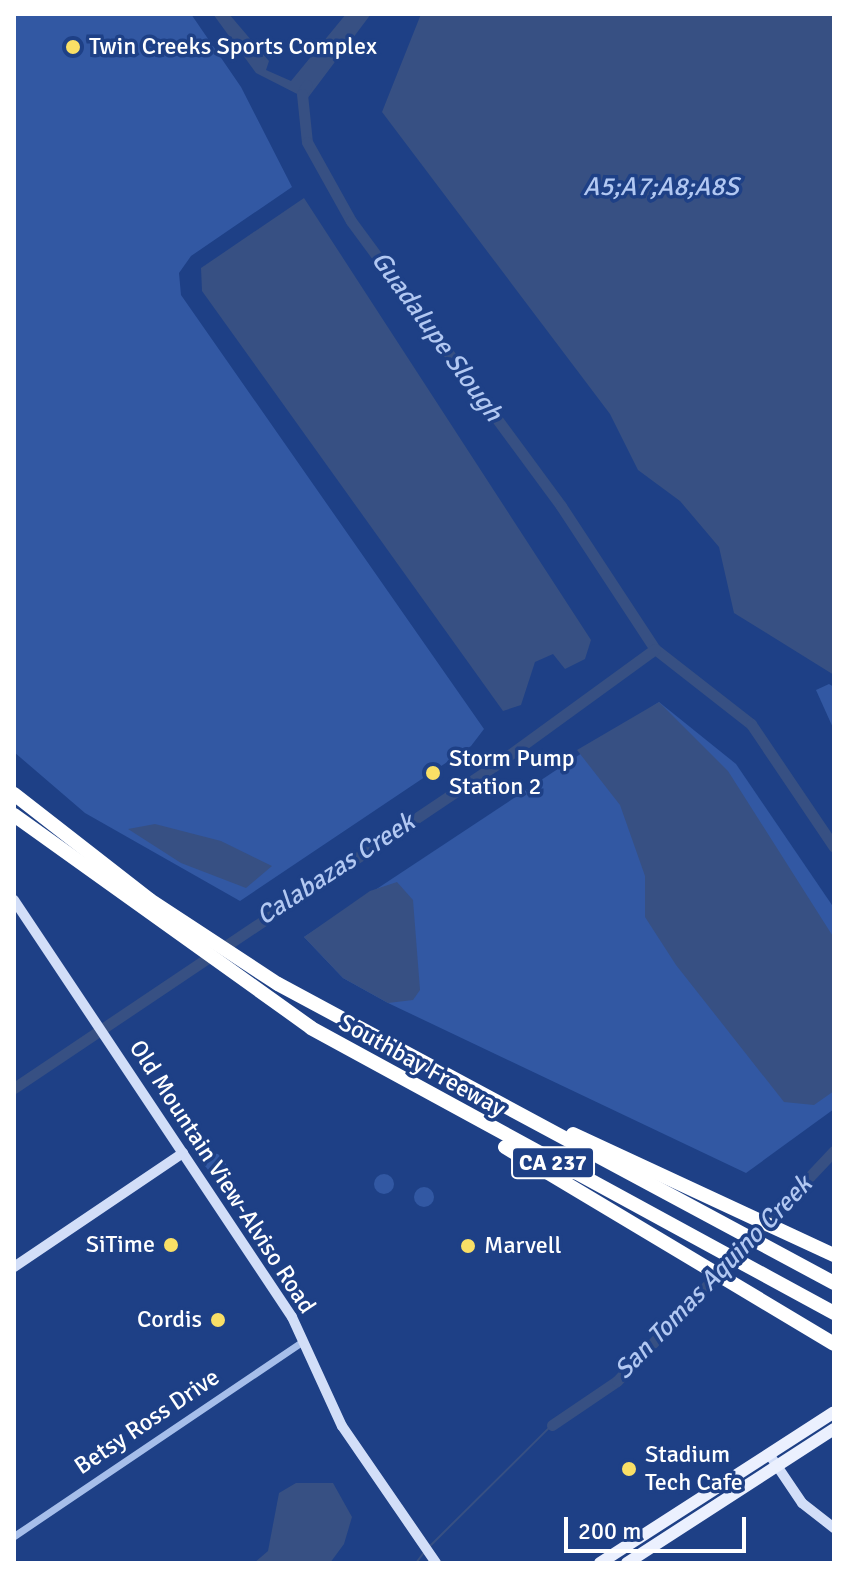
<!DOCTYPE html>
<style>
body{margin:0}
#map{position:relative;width:848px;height:1577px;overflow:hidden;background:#1e4086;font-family:Signika,sans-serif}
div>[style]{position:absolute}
.green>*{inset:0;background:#3258a3}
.round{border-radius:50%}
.water>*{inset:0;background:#375083}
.stream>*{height:2px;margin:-1px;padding:0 1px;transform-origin:1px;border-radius:1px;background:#375083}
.river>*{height:11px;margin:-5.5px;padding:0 5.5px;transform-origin:5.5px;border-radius:5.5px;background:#375083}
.street>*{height:7px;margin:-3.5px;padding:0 3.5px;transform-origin:3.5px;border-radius:3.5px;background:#a6beea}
.secondary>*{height:10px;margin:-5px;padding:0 5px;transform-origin:5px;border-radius:5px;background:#d2def8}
.primary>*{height:12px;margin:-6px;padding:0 6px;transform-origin:6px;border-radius:6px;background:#ebf0fe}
.highway>*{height:14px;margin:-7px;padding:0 7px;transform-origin:7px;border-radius:7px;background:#fff}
.dots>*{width:22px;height:22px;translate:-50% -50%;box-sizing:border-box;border:4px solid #1e4086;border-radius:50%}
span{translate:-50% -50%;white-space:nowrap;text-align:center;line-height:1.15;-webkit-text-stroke:7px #1e4086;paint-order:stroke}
.shield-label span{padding:2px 6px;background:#1e4086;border:2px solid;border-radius:6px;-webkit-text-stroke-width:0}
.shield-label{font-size:22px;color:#fff;font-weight:700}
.poi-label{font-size:24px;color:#fff}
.left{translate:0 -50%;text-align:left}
.right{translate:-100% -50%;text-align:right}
.street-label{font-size:24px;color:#fff}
.water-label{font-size:26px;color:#b2c8f2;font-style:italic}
.frame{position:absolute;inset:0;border:16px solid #fff;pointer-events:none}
.scale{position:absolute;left:564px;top:1517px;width:182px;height:36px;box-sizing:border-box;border:4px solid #fff;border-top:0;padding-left:10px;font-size:24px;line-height:28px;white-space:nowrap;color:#fff;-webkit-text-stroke:6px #1e4086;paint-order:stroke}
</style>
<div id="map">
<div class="green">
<div style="clip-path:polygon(14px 14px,191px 14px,241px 87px,292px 187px,191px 256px,179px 273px,181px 295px,484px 729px,471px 746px,240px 901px,85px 813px,14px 752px)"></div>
<div style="clip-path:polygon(829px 684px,834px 687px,834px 730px,816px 690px)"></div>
<div style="clip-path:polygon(659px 702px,736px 764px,834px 908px,834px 1109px,746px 1173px,388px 1003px,343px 978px,304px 937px)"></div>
<div style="clip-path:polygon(193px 1151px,218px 1154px,226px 1163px,225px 1191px)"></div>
<div class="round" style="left:374px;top:1174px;width:20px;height:20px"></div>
<div class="round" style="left:414px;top:1187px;width:20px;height:20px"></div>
</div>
<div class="water">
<div style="clip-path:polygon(213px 14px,229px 14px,269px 61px,266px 70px,291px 81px,346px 14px,371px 14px,307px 99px,256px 73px)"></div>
<div style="clip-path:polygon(421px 14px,834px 14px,834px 675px,734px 613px,719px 547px,680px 501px,638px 470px,610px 414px,382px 112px)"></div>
<div style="clip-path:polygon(304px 198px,591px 640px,585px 659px,565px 669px,553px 654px,535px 662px,521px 705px,503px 711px,202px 291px,201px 268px)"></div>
<div style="clip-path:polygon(659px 702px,728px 771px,834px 938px,834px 1091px,814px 1105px,784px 1102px,676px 965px,645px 917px,645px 876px,620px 805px,577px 750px)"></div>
<div style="clip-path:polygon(155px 824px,221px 841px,272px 866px,246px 888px,181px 863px,128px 829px)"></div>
<div style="clip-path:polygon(397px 882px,413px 900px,420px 990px,413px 1000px,388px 1003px,343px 978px,304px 937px,370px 891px)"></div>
<div style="clip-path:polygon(296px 1483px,333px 1483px,352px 1517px,344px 1544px,330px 1563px,254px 1563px,268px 1551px,279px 1493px)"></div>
</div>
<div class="stream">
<div style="left:429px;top:1547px;width:173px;rotate:-44.8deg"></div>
<div style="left:416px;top:1563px;width:15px;rotate:-53deg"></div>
</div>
<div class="river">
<div style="left:307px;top:85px;width:10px;rotate:119deg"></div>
<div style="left:302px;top:94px;width:48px;rotate:84.1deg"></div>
<div style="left:307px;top:142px;width:90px;rotate:60.9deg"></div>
<div style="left:351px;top:221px;width:354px;rotate:53.6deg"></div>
<div style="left:561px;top:506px;width:171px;rotate:56.7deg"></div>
<div style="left:655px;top:649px;width:122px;rotate:38deg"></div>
<div style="left:751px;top:724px;width:148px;rotate:56deg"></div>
<div style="left:14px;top:1088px;width:578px;rotate:-33.86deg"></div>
<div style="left:494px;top:766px;width:199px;rotate:-36deg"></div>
<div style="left:552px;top:1425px;width:78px;rotate:-34.1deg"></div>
<div style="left:617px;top:1381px;width:316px;rotate:-46.7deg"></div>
</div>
<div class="street">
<div style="left:14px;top:1536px;width:349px;rotate:-34deg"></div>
</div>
<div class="secondary">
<div style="left:14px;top:900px;width:501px;rotate:56.31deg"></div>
<div style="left:292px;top:1317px;width:120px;rotate:65.4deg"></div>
<div style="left:342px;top:1426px;width:166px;rotate:55.5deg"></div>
<div style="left:14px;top:1267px;width:204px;rotate:-34deg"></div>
<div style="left:769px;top:1454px;width:59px;rotate:56deg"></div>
<div style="left:802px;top:1503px;width:41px;rotate:38deg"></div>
</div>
<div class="primary">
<div style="left:600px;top:1563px;width:278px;rotate:-32.8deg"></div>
<div style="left:627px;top:1563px;width:247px;rotate:-32.9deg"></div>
</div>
<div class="highway">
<div style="left:14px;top:794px;width:172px;rotate:37.9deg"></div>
<div style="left:150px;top:900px;width:153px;rotate:33.3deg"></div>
<div style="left:278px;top:984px;width:631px;rotate:28.27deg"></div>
<div style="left:14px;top:815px;width:365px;rotate:35.6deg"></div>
<div style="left:311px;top:1028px;width:596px;rotate:28.59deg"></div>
<div style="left:573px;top:1134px;width:288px;rotate:24.9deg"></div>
<div style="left:505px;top:1147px;width:383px;rotate:30.9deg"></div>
</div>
<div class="dots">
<div style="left:73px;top:47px;background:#f9df66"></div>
<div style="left:433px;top:773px;background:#f9df66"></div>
<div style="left:171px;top:1245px;background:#f9df66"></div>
<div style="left:468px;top:1246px;background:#f9df66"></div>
<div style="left:218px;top:1320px;background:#f9df66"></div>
<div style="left:629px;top:1469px;background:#f9df66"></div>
</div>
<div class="shield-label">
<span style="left:553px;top:1163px">CA 237</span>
</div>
<div class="poi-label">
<span class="left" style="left:89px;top:47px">Twin Creeks Sports Complex</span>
<span class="left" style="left:449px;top:773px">Storm Pump<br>Station 2</span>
<span class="right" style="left:155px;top:1245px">SiTime</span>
<span class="left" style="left:484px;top:1246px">Marvell</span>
<span class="right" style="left:202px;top:1320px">Cordis</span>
<span class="left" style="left:645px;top:1469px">Stadium<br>Tech Cafe</span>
</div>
<div class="street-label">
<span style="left:422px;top:1066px;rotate:29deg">Southbay Freeway</span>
<span style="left:222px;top:1177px;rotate:57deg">Old Mountain View-Alviso Road</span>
<span style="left:147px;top:1422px;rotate:-34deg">Betsy Ross Drive</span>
</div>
<div class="water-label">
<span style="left:661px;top:188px">A5;A7;A8;A8S</span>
<span style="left:436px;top:337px;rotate:54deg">Guadalupe Slough</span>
<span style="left:336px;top:870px;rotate:-33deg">Calabazas Creek</span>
<span style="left:714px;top:1278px;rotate:-46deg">San Tomas Aquino Creek</span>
</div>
<div class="frame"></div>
<div class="scale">200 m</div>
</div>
